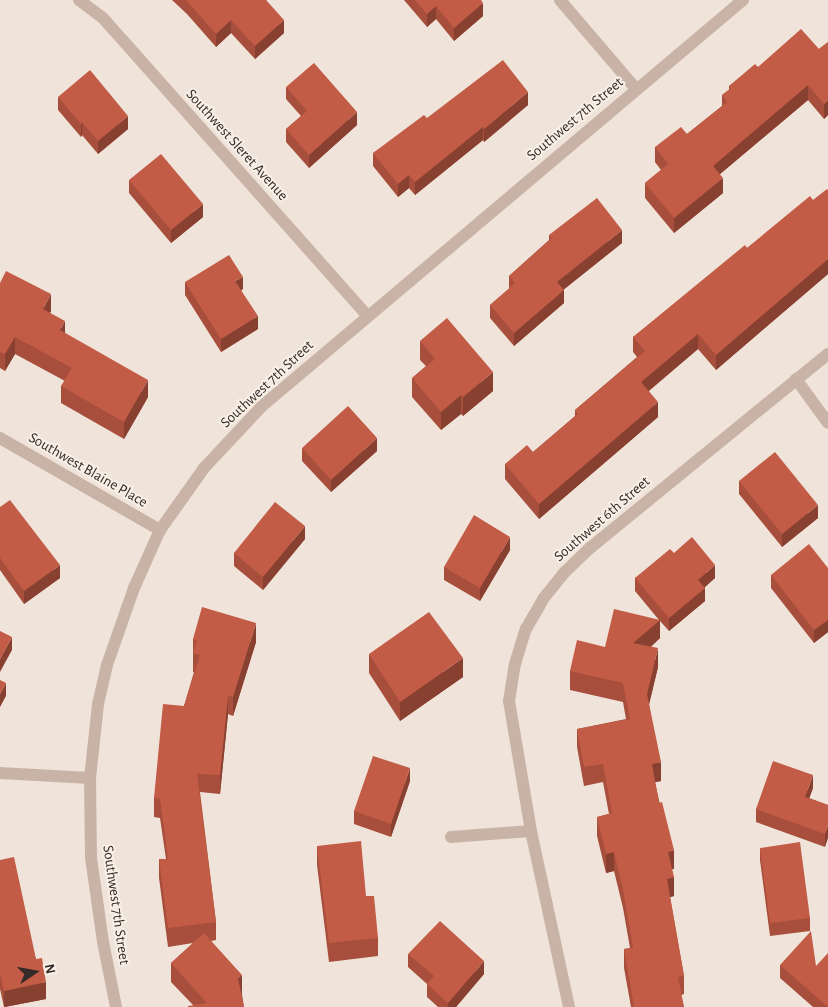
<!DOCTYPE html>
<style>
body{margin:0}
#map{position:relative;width:828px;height:1007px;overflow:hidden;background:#f0e4da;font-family:"Alegreya Sans",sans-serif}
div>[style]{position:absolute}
.street>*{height:12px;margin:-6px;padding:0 6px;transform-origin:6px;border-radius:6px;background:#c8b3a6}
.wall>*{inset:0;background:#a74f3c}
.shaded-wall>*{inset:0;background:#884031}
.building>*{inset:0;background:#c25c46}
span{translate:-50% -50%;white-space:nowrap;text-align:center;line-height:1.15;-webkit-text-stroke:4px #f8efe6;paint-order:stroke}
.street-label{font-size:15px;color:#342a27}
.north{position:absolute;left:10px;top:947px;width:50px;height:50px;-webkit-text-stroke:4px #f8efe6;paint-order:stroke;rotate:78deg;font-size:14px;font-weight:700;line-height:20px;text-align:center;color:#342a27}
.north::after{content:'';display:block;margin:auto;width:18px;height:22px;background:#342a27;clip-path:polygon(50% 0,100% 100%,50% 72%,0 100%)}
</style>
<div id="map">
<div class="street">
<div style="left:79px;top:0;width:30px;rotate:37deg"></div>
<div style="left:103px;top:18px;width:397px;rotate:48.4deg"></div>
<div style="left:560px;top:0;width:117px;rotate:49.5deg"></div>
<div style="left:796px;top:379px;width:54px;rotate:54deg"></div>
<div style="left:0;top:438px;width:185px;rotate:29.9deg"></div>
<div style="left:0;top:773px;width:90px;rotate:3.2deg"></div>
<div style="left:451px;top:837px;width:80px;rotate:-4.3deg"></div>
<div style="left:116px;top:1007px;width:66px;rotate:-101.3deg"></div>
<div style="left:103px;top:942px;width:85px;rotate:-98.1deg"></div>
<div style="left:91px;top:858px;width:80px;rotate:-90.7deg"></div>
<div style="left:90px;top:778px;width:74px;rotate:-83.8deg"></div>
<div style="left:98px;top:704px;width:40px;rotate:-77deg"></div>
<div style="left:107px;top:665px;width:82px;rotate:-70.7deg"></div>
<div style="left:134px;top:588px;width:64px;rotate:-65.9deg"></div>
<div style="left:160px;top:530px;width:76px;rotate:-54.6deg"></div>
<div style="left:204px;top:468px;width:83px;rotate:-46.9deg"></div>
<div style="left:261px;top:407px;width:631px;rotate:-40.18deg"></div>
<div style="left:569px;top:1007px;width:180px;rotate:-102.2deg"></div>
<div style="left:531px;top:831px;width:132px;rotate:-99.6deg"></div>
<div style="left:509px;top:701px;width:37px;rotate:-81deg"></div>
<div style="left:515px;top:664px;width:37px;rotate:-73deg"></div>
<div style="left:526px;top:629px;width:34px;rotate:-60deg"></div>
<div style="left:543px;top:599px;width:35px;rotate:-51deg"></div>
<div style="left:565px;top:572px;width:35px;rotate:-44deg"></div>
<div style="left:590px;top:548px;width:307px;rotate:-39.2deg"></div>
</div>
<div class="wall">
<div style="clip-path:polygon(172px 0,266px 0,284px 33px,255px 59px,231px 33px,216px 47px,187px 14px)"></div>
<div style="clip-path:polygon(404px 0,481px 0,483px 16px,454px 41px,436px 19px,427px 27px)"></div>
<div style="clip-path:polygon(828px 42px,828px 115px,824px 119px,808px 100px,720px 174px,723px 193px,674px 233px,645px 198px,645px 183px,661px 170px,655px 162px,655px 147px,687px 134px,722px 106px,722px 95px,729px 90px,729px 86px,758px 67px,819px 49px)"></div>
<div style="clip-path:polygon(286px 87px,357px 125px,309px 168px,286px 142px,286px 129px,301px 116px,286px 99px)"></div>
<div style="clip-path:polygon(58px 97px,128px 129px,98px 154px,82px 135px,81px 137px,58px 110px)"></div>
<div style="clip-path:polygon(528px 105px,484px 142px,483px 140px,415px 195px,409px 188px,398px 197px,373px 166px,373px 153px,427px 118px)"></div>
<div style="clip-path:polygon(129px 180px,203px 217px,171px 243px,129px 193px)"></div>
<div style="clip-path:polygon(828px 190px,828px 274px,716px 370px,698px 349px,649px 391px,658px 417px,539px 519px,505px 479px,505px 464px,533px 452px,575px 416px,575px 410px,637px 357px,633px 352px,633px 337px,747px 248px)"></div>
<div style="clip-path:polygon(549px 235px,622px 243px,564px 289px,564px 303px,514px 346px,490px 318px,490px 305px,509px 289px,509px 276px,549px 240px)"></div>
<div style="clip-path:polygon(185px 282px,243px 289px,241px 290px,258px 329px,221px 352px,185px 295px)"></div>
<div style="clip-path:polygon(0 283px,51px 311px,50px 313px,65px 333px,148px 397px,124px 439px,61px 403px,61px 386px,65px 381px,15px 354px,5px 371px,0 368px)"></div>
<div style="clip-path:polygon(420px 341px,493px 391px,463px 416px,461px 414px,441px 430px,412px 397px,412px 378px,426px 366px,420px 360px)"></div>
<div style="clip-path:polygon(302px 448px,377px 451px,331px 492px,302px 461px)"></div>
<div style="clip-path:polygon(739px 481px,818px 518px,782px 547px,739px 494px)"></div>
<div style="clip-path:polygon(0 507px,60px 578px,24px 604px,0 570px)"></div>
<div style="clip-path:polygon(305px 539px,263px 590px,234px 566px,234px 553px)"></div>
<div style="clip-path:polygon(510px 550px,480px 601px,444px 580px,444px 567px)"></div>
<div style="clip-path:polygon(674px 553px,715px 578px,705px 587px,705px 601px,669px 631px,660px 621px,660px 638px,651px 647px,658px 667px,649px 704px,661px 781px,655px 782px,674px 869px,672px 869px,674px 896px,670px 897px,684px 976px,684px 994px,681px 995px,684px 1007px,631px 1007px,624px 968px,624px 949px,630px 948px,623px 908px,614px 871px,606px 873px,597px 836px,597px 817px,609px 814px,603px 782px,584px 786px,577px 747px,577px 729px,626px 719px,623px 702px,570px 690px,570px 671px,605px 647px,659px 620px,635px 591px,635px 578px)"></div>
<div style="clip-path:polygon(828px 568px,828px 632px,814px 643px,771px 588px,771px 575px)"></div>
<div style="clip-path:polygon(193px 639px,256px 642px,233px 716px,228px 714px,220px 794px,200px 792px,216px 922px,216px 940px,211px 941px,242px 993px,242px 994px,244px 1007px,193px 1005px,171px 982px,171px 963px,193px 943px,168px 947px,159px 878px,159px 859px,166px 859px,160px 818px,154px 817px,154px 798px,184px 706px,194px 672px,193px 672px)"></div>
<div style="clip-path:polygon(369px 654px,463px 677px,400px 721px,369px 673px)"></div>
<div style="clip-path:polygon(410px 781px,391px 837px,354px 824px,354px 811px)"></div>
<div style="clip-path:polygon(813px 788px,809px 798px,828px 805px,825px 847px,756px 822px,756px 809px)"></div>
<div style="clip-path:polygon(317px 846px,366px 896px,378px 938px,378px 956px,329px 962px,317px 865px)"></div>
<div style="clip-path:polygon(760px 848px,810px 918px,810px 931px,770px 936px,760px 860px)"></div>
<div style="clip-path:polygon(0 860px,36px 959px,46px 999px,5px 1007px,4px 1007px,0 989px)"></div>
<div style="clip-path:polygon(408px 954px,484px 974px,456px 1007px,438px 1007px,427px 997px,427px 984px,408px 967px)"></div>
<div style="clip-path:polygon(780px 965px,816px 966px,828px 1007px,813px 1007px,780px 978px)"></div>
</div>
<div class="shaded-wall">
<div style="clip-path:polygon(483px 3px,483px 16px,454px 41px,454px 28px)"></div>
<div style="clip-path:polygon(436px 6px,436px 19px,427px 27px,427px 14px)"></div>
<div style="clip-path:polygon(231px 20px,231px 33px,216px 47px,216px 34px)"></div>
<div style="clip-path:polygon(284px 20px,284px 33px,255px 59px,255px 46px)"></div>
<div style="clip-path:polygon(808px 85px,808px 100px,713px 180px,713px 166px)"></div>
<div style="clip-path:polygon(528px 92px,528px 105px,484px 142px,484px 129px)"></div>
<div style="clip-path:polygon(828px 101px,828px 115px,824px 119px,824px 104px)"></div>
<div style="clip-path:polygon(357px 112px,357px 125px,309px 168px,309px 155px)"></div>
<div style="clip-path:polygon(128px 116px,128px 129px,98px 154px,98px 141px)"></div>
<div style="clip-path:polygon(82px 122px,82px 135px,81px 137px,81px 124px)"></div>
<div style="clip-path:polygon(483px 127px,483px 140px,415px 195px,415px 182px)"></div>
<div style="clip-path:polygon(409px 175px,409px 188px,398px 197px,398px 184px)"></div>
<div style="clip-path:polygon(723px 178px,723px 193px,674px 233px,674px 218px)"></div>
<div style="clip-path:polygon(203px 204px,203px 217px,171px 243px,171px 230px)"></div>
<div style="clip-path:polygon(622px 230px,622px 243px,557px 295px,557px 282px)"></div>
<div style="clip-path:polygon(828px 259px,828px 274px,716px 370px,716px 355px)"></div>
<div style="clip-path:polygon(243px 277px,243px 289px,235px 294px,235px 281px)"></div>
<div style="clip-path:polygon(564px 290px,564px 303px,514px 346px,514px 333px)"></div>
<div style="clip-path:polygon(51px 294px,51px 311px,43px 326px,43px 309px)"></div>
<div style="clip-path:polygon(258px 316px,258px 329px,221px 352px,221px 339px)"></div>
<div style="clip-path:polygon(65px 321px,65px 338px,60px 330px)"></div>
<div style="clip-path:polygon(698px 334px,698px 349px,641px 397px,641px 382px)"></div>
<div style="clip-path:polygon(15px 337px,15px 354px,5px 371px,5px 354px)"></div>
<div style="clip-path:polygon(493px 372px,493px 391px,463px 416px,463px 397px)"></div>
<div style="clip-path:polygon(148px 380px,148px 397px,124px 439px,124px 422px)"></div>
<div style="clip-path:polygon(461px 395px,461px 414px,441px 430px,441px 412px)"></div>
<div style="clip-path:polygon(658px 402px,658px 417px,539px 519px,539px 504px)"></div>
<div style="clip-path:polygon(377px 438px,377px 451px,331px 492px,331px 480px)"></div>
<div style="clip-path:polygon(818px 505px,818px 518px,782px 547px,782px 534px)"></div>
<div style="clip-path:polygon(305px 526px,305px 539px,263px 590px,263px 577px)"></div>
<div style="clip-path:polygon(510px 537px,510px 550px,480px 601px,480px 588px)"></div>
<div style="clip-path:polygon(60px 565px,60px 578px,24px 604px,24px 591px)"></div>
<div style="clip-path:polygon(715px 565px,715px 578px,698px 593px,698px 580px)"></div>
<div style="clip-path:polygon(705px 588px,705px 601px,669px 631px,669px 618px)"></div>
<div style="clip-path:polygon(660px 620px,660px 638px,633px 661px,633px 643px)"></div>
<div style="clip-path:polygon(828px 620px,828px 632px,814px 643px,814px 630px)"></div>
<div style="clip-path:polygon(256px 623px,256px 642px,233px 716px,233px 697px)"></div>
<div style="clip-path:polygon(12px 637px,12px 650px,0 672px,0 659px)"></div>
<div style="clip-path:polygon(658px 648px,658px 667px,647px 713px,647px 694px)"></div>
<div style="clip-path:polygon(463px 658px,463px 677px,400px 721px,400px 702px)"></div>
<div style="clip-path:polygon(6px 683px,6px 696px,0 707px,0 694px)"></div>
<div style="clip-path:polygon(228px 696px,228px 714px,220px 794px,220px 775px)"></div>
<div style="clip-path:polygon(661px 762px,661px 781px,652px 783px,652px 764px)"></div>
<div style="clip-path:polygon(410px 768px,410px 781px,391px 837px,391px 824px)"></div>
<div style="clip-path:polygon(813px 775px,813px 788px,805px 810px,805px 797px)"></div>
<div style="clip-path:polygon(828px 825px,828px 838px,825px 847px,825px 834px)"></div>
<div style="clip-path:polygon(674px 850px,674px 869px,668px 870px,668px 852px)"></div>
<div style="clip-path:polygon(614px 852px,614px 871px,606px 873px,606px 854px)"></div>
<div style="clip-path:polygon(674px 877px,674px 896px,667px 898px,667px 879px)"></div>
<div style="clip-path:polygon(484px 961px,484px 974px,456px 1007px,448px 1007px,448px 1003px)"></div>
<div style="clip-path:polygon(242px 975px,242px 993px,238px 997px,238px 978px)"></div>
<div style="clip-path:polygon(46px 982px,46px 999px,4px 1007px,4px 991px)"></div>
</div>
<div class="building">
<div style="clip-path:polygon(186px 0,266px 0,284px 20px,255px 46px,231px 20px,216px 34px)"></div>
<div style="clip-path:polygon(415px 0,481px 0,483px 3px,454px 28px,436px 6px,427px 14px)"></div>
<div style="clip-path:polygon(801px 29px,819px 49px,828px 42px,828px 101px,824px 104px,808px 85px,713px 166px,723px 178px,674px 218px,645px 183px,668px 164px,655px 147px,681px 127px,687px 134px,727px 102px,722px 95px,731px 88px,729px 86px,755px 64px,758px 67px)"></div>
<div style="clip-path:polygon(503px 60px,528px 92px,484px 129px,483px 127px,415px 182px,409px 175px,398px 184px,373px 153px,424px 115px,427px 118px)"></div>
<div style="clip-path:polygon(314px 63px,357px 112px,309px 155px,286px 129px,307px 111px,286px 87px)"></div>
<div style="clip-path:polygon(90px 70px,128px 116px,98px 141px,82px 122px,81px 124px,58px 97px)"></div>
<div style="clip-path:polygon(161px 154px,203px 204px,171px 230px,129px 180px)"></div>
<div style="clip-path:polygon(827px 189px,828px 190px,828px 259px,716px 355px,698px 334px,641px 382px,658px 402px,539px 504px,505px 464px,527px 445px,533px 452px,578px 414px,575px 410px,645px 351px,633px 337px,745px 245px,747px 248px,810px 196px,813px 200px)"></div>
<div style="clip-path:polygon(597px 198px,622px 230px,557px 282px,564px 290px,514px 333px,490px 305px,515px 283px,509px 276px,552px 238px,549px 235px)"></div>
<div style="clip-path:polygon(229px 255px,243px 277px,235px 281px,258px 316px,221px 339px,185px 282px)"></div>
<div style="clip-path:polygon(6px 271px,51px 294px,43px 309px,65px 321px,60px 330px,148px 380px,124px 422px,61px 386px,72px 368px,15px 337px,5px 354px,0 352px,0 283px)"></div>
<div style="clip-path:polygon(447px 318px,493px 372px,463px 397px,461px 395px,441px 412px,412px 378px,435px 359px,420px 341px)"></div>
<div style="clip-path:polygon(348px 406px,377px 438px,331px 480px,302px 448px)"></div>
<div style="clip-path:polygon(775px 452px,818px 505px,782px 534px,739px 481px)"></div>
<div style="clip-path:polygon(10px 500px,60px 565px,24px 591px,0 558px,0 507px)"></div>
<div style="clip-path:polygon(275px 502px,305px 526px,263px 577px,234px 553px)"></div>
<div style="clip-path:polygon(474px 515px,510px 537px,480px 588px,444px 567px)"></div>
<div style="clip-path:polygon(692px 537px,715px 565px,698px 580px,705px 588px,669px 618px,635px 578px,670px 549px,674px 553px)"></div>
<div style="clip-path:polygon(809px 544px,828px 568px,828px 620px,814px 630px,771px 575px)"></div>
<div style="clip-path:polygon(202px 607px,256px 623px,233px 697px,228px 696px,220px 775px,197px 774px,216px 922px,168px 928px,159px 859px,168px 859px,160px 799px,154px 798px,163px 704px,184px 706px,200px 655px,193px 653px,197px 640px,193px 639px)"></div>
<div style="clip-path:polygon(614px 609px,660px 620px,633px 643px,658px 648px,647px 694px,661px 762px,652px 764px,659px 803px,662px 802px,674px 850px,668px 852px,674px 877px,667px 879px,684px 976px,678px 977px,684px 1007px,634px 1007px,624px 949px,633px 948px,623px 890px,614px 852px,606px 854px,597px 817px,612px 813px,603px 764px,584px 767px,577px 729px,630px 719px,623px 683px,570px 671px,577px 640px,605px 647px)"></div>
<div style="clip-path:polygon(429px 612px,463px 658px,400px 702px,369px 654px)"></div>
<div style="clip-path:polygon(0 631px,12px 637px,0 659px)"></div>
<div style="clip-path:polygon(0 680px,6px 683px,0 694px)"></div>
<div style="clip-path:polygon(373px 756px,410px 768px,391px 824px,354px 811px)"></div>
<div style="clip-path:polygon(773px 761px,813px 775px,805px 797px,828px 805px,828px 825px,825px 834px,756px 809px)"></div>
<div style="clip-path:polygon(361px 841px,366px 896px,374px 896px,378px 938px,329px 943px,317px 846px)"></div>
<div style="clip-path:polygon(800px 842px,810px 918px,770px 923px,760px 848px)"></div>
<div style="clip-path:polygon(14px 857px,36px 959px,42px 958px,46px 982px,4px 991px,0 973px,0 860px)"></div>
<div style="clip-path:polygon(440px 921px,484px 961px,448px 1003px,427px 984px,434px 976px,408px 954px)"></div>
<div style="clip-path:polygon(811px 931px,816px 966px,828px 953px,828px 1007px,780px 965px)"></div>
<div style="clip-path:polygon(204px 933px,242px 975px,238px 978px,244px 1007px,188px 1007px,188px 1006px,207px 1003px,171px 963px)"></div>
</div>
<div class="street-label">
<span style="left:575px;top:119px;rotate:-40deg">Southwest 7th Street</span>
<span style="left:237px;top:145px;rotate:48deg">Southwest Sleret Avenue</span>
<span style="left:267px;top:384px;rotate:-43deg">Southwest 7th Street</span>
<span style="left:88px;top:470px;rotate:30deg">Southwest Blaine Place</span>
<span style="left:602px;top:519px;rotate:-41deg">Southwest 6th Street</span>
<span style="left:116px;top:905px;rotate:82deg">Southwest 7th Street</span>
</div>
<div class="north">N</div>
</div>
